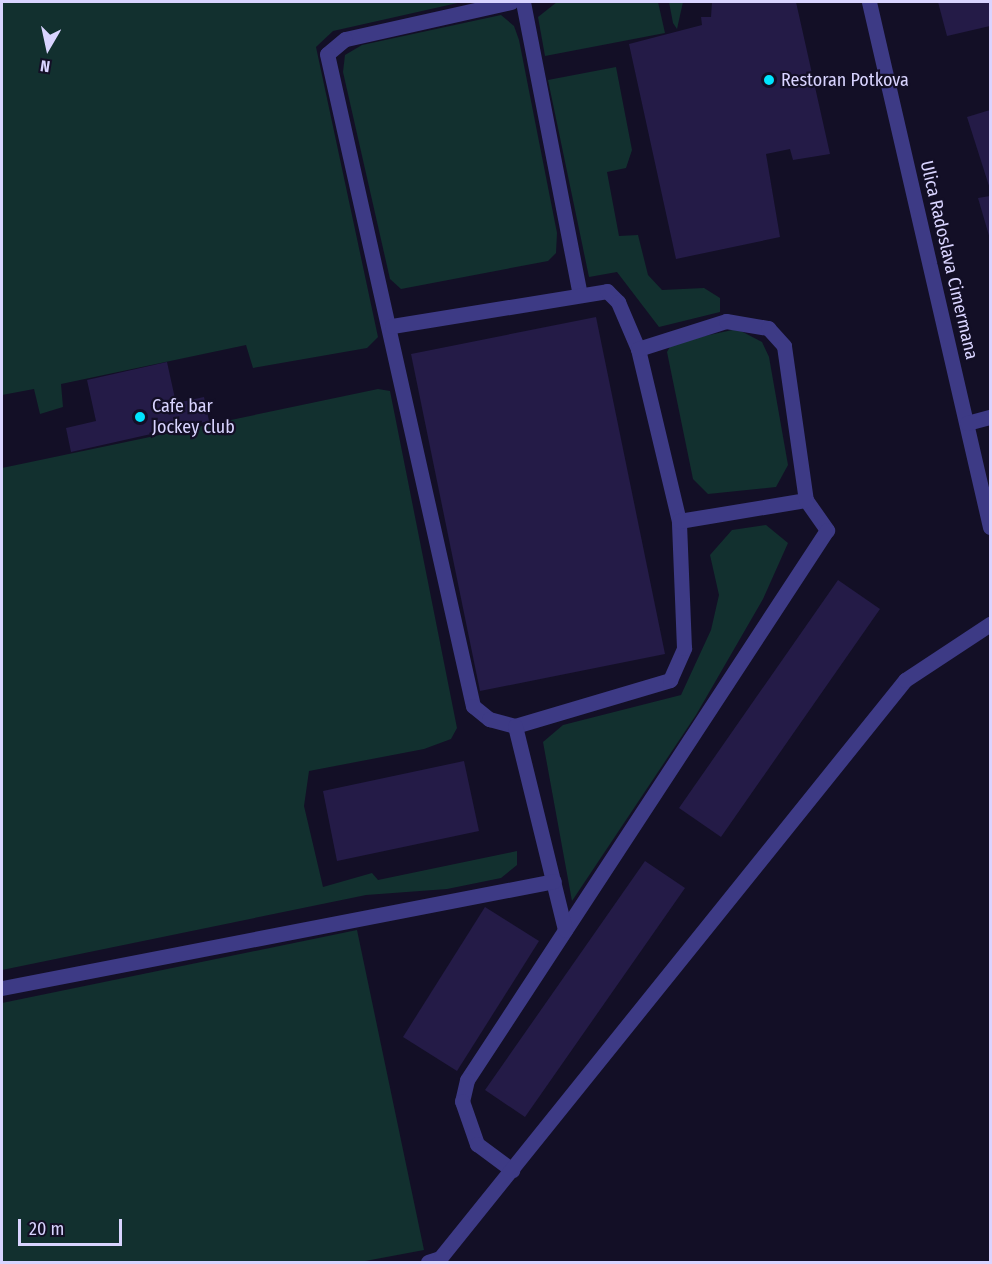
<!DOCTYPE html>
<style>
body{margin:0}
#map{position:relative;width:992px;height:1264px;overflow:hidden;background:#130f26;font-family:"Fira Sans Condensed",sans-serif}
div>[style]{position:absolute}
.green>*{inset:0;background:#12302f}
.building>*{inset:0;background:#241b47}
.minor>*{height:15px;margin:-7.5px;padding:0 7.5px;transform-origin:7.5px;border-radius:7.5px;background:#3d3a85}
.dots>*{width:16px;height:16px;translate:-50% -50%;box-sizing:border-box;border:3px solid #130f26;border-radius:50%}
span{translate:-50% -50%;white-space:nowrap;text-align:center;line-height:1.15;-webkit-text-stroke:4.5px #130f26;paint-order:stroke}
.poi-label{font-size:18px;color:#d9d4ff}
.left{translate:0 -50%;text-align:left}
.street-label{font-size:18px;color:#d9d4ff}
.frame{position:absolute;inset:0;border:3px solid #d9d4ff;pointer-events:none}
.north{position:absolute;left:18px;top:18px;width:60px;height:60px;-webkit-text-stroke:4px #130f26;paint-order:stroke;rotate:189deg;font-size:16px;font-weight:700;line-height:24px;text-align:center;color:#d9d4ff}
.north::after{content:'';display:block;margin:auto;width:21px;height:27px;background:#d9d4ff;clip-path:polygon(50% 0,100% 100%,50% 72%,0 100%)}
.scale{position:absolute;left:18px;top:1219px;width:104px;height:27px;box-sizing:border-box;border:3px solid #d9d4ff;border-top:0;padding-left:8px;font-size:18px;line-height:21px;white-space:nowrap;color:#d9d4ff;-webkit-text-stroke:4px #130f26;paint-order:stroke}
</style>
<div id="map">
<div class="green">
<div style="clip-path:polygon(2px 2px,462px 2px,333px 31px,316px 47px,378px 337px,367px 348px,253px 368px,246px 345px,61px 384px,63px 407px,40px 414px,34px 389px,2px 395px)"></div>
<div style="clip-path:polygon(557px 2px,658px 2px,665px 33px,545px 56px,538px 17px)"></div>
<div style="clip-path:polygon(669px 2px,683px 2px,677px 29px,673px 23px)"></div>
<div style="clip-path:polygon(501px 15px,514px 26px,519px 40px,557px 233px,556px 253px,548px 261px,401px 289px,390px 279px,343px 72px,345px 55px,362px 45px)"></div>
<div style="clip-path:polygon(616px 67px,632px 150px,626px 168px,607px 172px,619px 236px,638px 235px,648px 275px,662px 290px,704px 288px,720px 298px,720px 312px,659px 327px,617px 272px,589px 277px,548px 80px)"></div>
<div style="clip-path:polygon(737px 329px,762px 342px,769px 357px,788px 465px,776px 487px,708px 494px,693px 479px,667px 352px,672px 343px)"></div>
<div style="clip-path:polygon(378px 389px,390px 391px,457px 728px,451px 739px,424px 749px,309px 771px,304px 806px,323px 887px,372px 873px,378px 880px,517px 851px,517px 865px,501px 878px,447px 889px,366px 895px,2px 970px,2px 468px)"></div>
<div style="clip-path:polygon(766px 525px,788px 543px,763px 599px,696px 715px,572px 901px,543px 742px,563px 725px,681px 695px,711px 630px,719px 595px,710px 555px,732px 530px)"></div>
<div style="clip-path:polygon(357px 930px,424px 1250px,360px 1262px,2px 1262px,2px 1003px)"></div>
</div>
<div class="building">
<div style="clip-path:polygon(712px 2px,796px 2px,830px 154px,793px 160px,790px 149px,766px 154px,780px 237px,676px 259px,629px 44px,702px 25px,701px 17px,711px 17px)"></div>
<div style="clip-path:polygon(938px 2px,990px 2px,990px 26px,947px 36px)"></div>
<div style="clip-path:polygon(990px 110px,990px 189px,967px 117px)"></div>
<div style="clip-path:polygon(990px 196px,990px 239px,978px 198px)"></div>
<div style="clip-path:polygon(596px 317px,665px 654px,480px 691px,411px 354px)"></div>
<div style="clip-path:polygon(167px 362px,176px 403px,204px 397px,209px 421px,71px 452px,66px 428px,96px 421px,87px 380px)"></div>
<div style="clip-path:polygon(838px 580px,880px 609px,721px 837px,679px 808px)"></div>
<div style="clip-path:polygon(464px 761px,479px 831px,337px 861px,323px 791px)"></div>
<div style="clip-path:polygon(645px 861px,685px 888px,525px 1117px,485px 1090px)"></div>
<div style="clip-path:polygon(485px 907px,539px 941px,457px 1071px,403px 1037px)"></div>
</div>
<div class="minor">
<div style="left:511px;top:2px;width:170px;rotate:167.4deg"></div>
<div style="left:345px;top:39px;width:23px;rotate:140deg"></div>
<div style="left:327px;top:54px;width:668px;rotate:77.38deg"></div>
<div style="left:473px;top:706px;width:21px;rotate:39deg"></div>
<div style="left:489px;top:719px;width:27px;rotate:15deg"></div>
<div style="left:515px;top:726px;width:162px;rotate:-16.5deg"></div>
<div style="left:670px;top:680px;width:35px;rotate:-66deg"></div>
<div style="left:684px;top:648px;width:127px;rotate:-92.3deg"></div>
<div style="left:523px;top:2px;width:298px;rotate:79deg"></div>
<div style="left:869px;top:2px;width:539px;rotate:77.02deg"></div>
<div style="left:392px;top:326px;width:218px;rotate:-9.2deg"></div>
<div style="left:607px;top:291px;width:16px;rotate:45deg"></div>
<div style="left:618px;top:302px;width:51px;rotate:66.9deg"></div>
<div style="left:638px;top:349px;width:177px;rotate:76.6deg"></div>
<div style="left:679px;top:521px;width:129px;rotate:-9.4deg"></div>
<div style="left:806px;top:500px;width:37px;rotate:55deg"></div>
<div style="left:827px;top:530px;width:657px;rotate:123.21deg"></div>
<div style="left:467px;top:1080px;width:22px;rotate:103deg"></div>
<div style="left:462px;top:1101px;width:46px;rotate:70.8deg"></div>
<div style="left:477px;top:1144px;width:44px;rotate:36.6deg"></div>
<div style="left:638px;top:349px;width:92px;rotate:-17.7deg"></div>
<div style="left:726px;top:321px;width:43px;rotate:9.5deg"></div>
<div style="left:768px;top:328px;width:24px;rotate:48deg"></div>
<div style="left:784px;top:346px;width:156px;rotate:81.9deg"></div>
<div style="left:967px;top:423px;width:24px;rotate:-15deg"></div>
<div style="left:515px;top:726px;width:210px;rotate:76.2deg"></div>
<div style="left:2px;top:988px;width:562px;rotate:-10.97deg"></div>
<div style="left:428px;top:1262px;width:13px;rotate:-18deg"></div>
<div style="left:440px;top:1258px;width:742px;rotate:-51.18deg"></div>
<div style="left:905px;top:680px;width:102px;rotate:-33.4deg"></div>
</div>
<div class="dots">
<div style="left:769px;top:80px;background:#00e5ff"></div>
<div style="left:140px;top:417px;background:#00e5ff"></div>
</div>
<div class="poi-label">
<span class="left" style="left:781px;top:80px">Restoran Potkova</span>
<span class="left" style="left:152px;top:417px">Cafe bar<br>Jockey club</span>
</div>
<div class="street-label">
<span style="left:949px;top:260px;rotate:77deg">Ulica Radoslava Cimermana</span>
</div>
<div class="frame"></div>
<div class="north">N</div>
<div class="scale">20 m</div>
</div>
